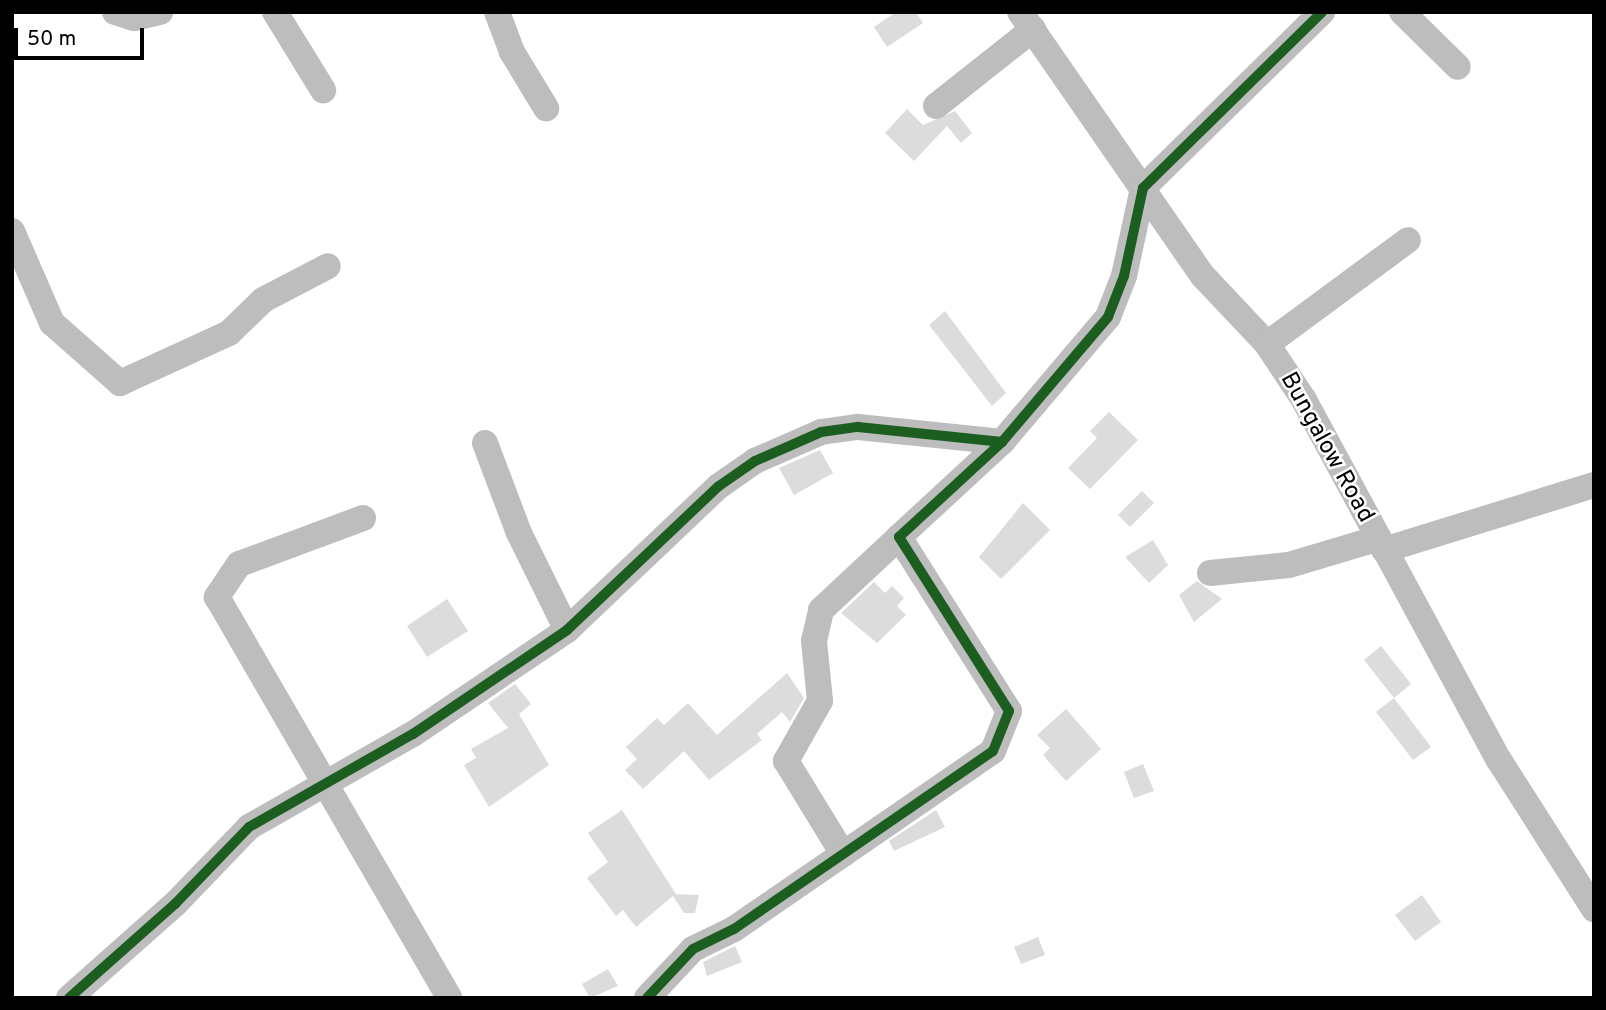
<!DOCTYPE html>
<style>
body{margin:0}
#map{position:relative;width:1606px;height:1010px;overflow:hidden;background:#fff;font-family:Overpass,sans-serif}
div>[style]{position:absolute}
.building>*{inset:0;background:#dcdcdc}
.minor>*{height:26px;margin:-13px;padding:0 13px;transform-origin:13px;border-radius:13px;background:#bdbdbd}
.cycleway>*{height:10px;margin:-5px;padding:0 5px;transform-origin:5px;border-radius:5px;background:#1b5e20}
span{translate:-50% -50%;white-space:nowrap;text-align:center;line-height:1.15;-webkit-text-stroke:5px #fff;paint-order:stroke}
.street-label{font-size:24px;color:#000}
.frame{position:absolute;inset:0;border:14px solid #000;pointer-events:none}
.scale{position:absolute;left:14px;top:28px;width:130px;height:32px;box-sizing:border-box;border:4px solid #000;border-top:0;padding-left:9px;font-size:21px;line-height:24px;white-space:nowrap;color:#000;-webkit-text-stroke:5px #fff;paint-order:stroke}
</style>
<div id="map">
<div class="building">
<div style="clip-path:polygon(896px 12px,916px 12px,923px 23px,887px 47px,874px 27px)"></div>
<div style="clip-path:polygon(907px 109px,923px 125px,955px 111px,972px 133px,961px 143px,947px 126px,914px 161px,885px 133px)"></div>
<div style="clip-path:polygon(945px 311px,1006px 393px,992px 406px,929px 325px)"></div>
<div style="clip-path:polygon(1109px 412px,1138px 440px,1090px 489px,1068px 468px,1097px 438px,1090px 431px)"></div>
<div style="clip-path:polygon(820px 450px,833px 473px,794px 495px,779px 468px)"></div>
<div style="clip-path:polygon(1142px 491px,1154px 503px,1130px 527px,1118px 515px)"></div>
<div style="clip-path:polygon(1023px 503px,1050px 530px,1001px 579px,979px 557px)"></div>
<div style="clip-path:polygon(1153px 540px,1168px 565px,1149px 583px,1125px 557px)"></div>
<div style="clip-path:polygon(1197px 581px,1222px 599px,1194px 622px,1179px 595px)"></div>
<div style="clip-path:polygon(874px 582px,885px 593px,892px 586px,904px 598px,897px 606px,906px 615px,877px 643px,841px 613px)"></div>
<div style="clip-path:polygon(447px 599px,468px 631px,427px 657px,407px 626px)"></div>
<div style="clip-path:polygon(1381px 646px,1411px 684px,1394px 698px,1364px 660px)"></div>
<div style="clip-path:polygon(787px 673px,804px 698px,790px 722px,782px 712px,757px 734px,762px 740px,709px 780px,684px 751px,643px 789px,625px 770px,637px 759px,626px 747px,657px 718px,664px 725px,688px 703px,717px 735px)"></div>
<div style="clip-path:polygon(515px 684px,531px 704px,519px 714px,549px 765px,489px 807px,464px 765px,476px 758px,471px 749px,508px 728px,488px 703px)"></div>
<div style="clip-path:polygon(1394px 698px,1431px 747px,1413px 760px,1376px 712px)"></div>
<div style="clip-path:polygon(1066px 709px,1101px 749px,1066px 781px,1043px 755px,1050px 748px,1037px 735px)"></div>
<div style="clip-path:polygon(1143px 764px,1154px 791px,1134px 798px,1124px 772px)"></div>
<div style="clip-path:polygon(622px 810px,676px 894px,699px 895px,695px 913px,684px 913px,673px 896px,636px 927px,623px 910px,616px 916px,587px 878px,608px 862px,588px 833px)"></div>
<div style="clip-path:polygon(936px 810px,945px 827px,894px 851px,889px 841px)"></div>
<div style="clip-path:polygon(1422px 895px,1441px 922px,1415px 941px,1395px 915px)"></div>
<div style="clip-path:polygon(1038px 937px,1045px 955px,1021px 964px,1014px 947px)"></div>
<div style="clip-path:polygon(735px 946px,742px 962px,707px 976px,703px 962px)"></div>
<div style="clip-path:polygon(608px 969px,618px 986px,590px 998px,582px 984px)"></div>
</div>
<div class="minor">
<div style="left:115px;top:12px;width:20px;rotate:18deg"></div>
<div style="left:134px;top:18px;width:27px;rotate:-13deg"></div>
<div style="left:275px;top:12px;width:92px;rotate:58.4deg"></div>
<div style="left:497px;top:12px;width:43px;rotate:69.4deg"></div>
<div style="left:512px;top:52px;width:66px;rotate:58.7deg"></div>
<div style="left:1020px;top:12px;width:321px;rotate:55.3deg"></div>
<div style="left:1203px;top:276px;width:93px;rotate:46.7deg"></div>
<div style="left:1267px;top:344px;width:67px;rotate:56.5deg"></div>
<div style="left:1304px;top:400px;width:409px;rotate:61.6deg"></div>
<div style="left:1499px;top:760px;width:177px;rotate:57.5deg"></div>
<div style="left:1402px;top:12px;width:78px;rotate:44.5deg"></div>
<div style="left:936px;top:106px;width:124px;rotate:-38.4deg"></div>
<div style="left:12px;top:231px;width:100px;rotate:66.5deg"></div>
<div style="left:52px;top:323px;width:91px;rotate:41.4deg"></div>
<div style="left:120px;top:383px;width:120px;rotate:-24.6deg"></div>
<div style="left:229px;top:333px;width:47px;rotate:-44.1deg"></div>
<div style="left:263px;top:300px;width:73px;rotate:-27.6deg"></div>
<div style="left:1267px;top:344px;width:175px;rotate:-36.4deg"></div>
<div style="left:485px;top:443px;width:96px;rotate:69.3deg"></div>
<div style="left:519px;top:533px;width:108px;rotate:63.7deg"></div>
<div style="left:363px;top:518px;width:132px;rotate:159.6deg"></div>
<div style="left:239px;top:564px;width:40px;rotate:124deg"></div>
<div style="left:217px;top:597px;width:463px;rotate:59.9deg"></div>
<div style="left:1384px;top:550px;width:220px;rotate:-17.2deg"></div>
<div style="left:1210px;top:573px;width:79px;rotate:-5.8deg"></div>
<div style="left:1289px;top:565px;width:91px;rotate:-16.6deg"></div>
<div style="left:843px;top:854px;width:109px;rotate:-121.5deg"></div>
<div style="left:786px;top:761px;width:69px;rotate:-60.5deg"></div>
<div style="left:820px;top:701px;width:60px;rotate:-95.7deg"></div>
<div style="left:814px;top:641px;width:32px;rotate:-77deg"></div>
<div style="left:821px;top:610px;width:107px;rotate:-43.1deg"></div>
<div style="left:69px;top:998px;width:142px;rotate:-41.6deg"></div>
<div style="left:175px;top:904px;width:107px;rotate:-46.1deg"></div>
<div style="left:249px;top:827px;width:189px;rotate:-29.6deg"></div>
<div style="left:413px;top:734px;width:186px;rotate:-34deg"></div>
<div style="left:567px;top:630px;width:209px;rotate:-43.5deg"></div>
<div style="left:719px;top:486px;width:44px;rotate:-34.8deg"></div>
<div style="left:755px;top:461px;width:72px;rotate:-23.7deg"></div>
<div style="left:821px;top:432px;width:37px;rotate:-8deg"></div>
<div style="left:858px;top:427px;width:145px;rotate:5.9deg"></div>
<div style="left:647px;top:998px;width:67px;rotate:-46.8deg"></div>
<div style="left:693px;top:949px;width:46px;rotate:-26deg"></div>
<div style="left:734px;top:929px;width:314px;rotate:-34.5deg"></div>
<div style="left:993px;top:751px;width:43px;rotate:-68.2deg"></div>
<div style="left:1009px;top:711px;width:206px;rotate:-122.3deg"></div>
<div style="left:899px;top:537px;width:140px;rotate:-42.7deg"></div>
<div style="left:1002px;top:442px;width:164px;rotate:-49.7deg"></div>
<div style="left:1108px;top:317px;width:44px;rotate:-68.7deg"></div>
<div style="left:1124px;top:276px;width:90px;rotate:-77.8deg"></div>
<div style="left:1143px;top:188px;width:251px;rotate:-44.5deg"></div>
</div>
<div class="cycleway">
<div style="left:69px;top:998px;width:142px;rotate:-41.6deg"></div>
<div style="left:175px;top:904px;width:107px;rotate:-46.1deg"></div>
<div style="left:249px;top:827px;width:189px;rotate:-29.6deg"></div>
<div style="left:413px;top:734px;width:186px;rotate:-34deg"></div>
<div style="left:567px;top:630px;width:209px;rotate:-43.5deg"></div>
<div style="left:719px;top:486px;width:44px;rotate:-34.8deg"></div>
<div style="left:755px;top:461px;width:72px;rotate:-23.7deg"></div>
<div style="left:821px;top:432px;width:37px;rotate:-8deg"></div>
<div style="left:858px;top:427px;width:145px;rotate:5.9deg"></div>
<div style="left:647px;top:998px;width:67px;rotate:-46.8deg"></div>
<div style="left:693px;top:949px;width:46px;rotate:-26deg"></div>
<div style="left:734px;top:929px;width:314px;rotate:-34.5deg"></div>
<div style="left:993px;top:751px;width:43px;rotate:-68.2deg"></div>
<div style="left:1009px;top:711px;width:206px;rotate:-122.3deg"></div>
<div style="left:899px;top:537px;width:140px;rotate:-42.7deg"></div>
<div style="left:1002px;top:442px;width:164px;rotate:-49.7deg"></div>
<div style="left:1108px;top:317px;width:44px;rotate:-68.7deg"></div>
<div style="left:1124px;top:276px;width:90px;rotate:-77.8deg"></div>
<div style="left:1143px;top:188px;width:251px;rotate:-44.5deg"></div>
</div>
<div class="street-label">
<span style="left:1326px;top:448px;rotate:61deg">Bungalow Road</span>
</div>
<div class="frame"></div>
<div class="scale">50 m</div>
</div>
